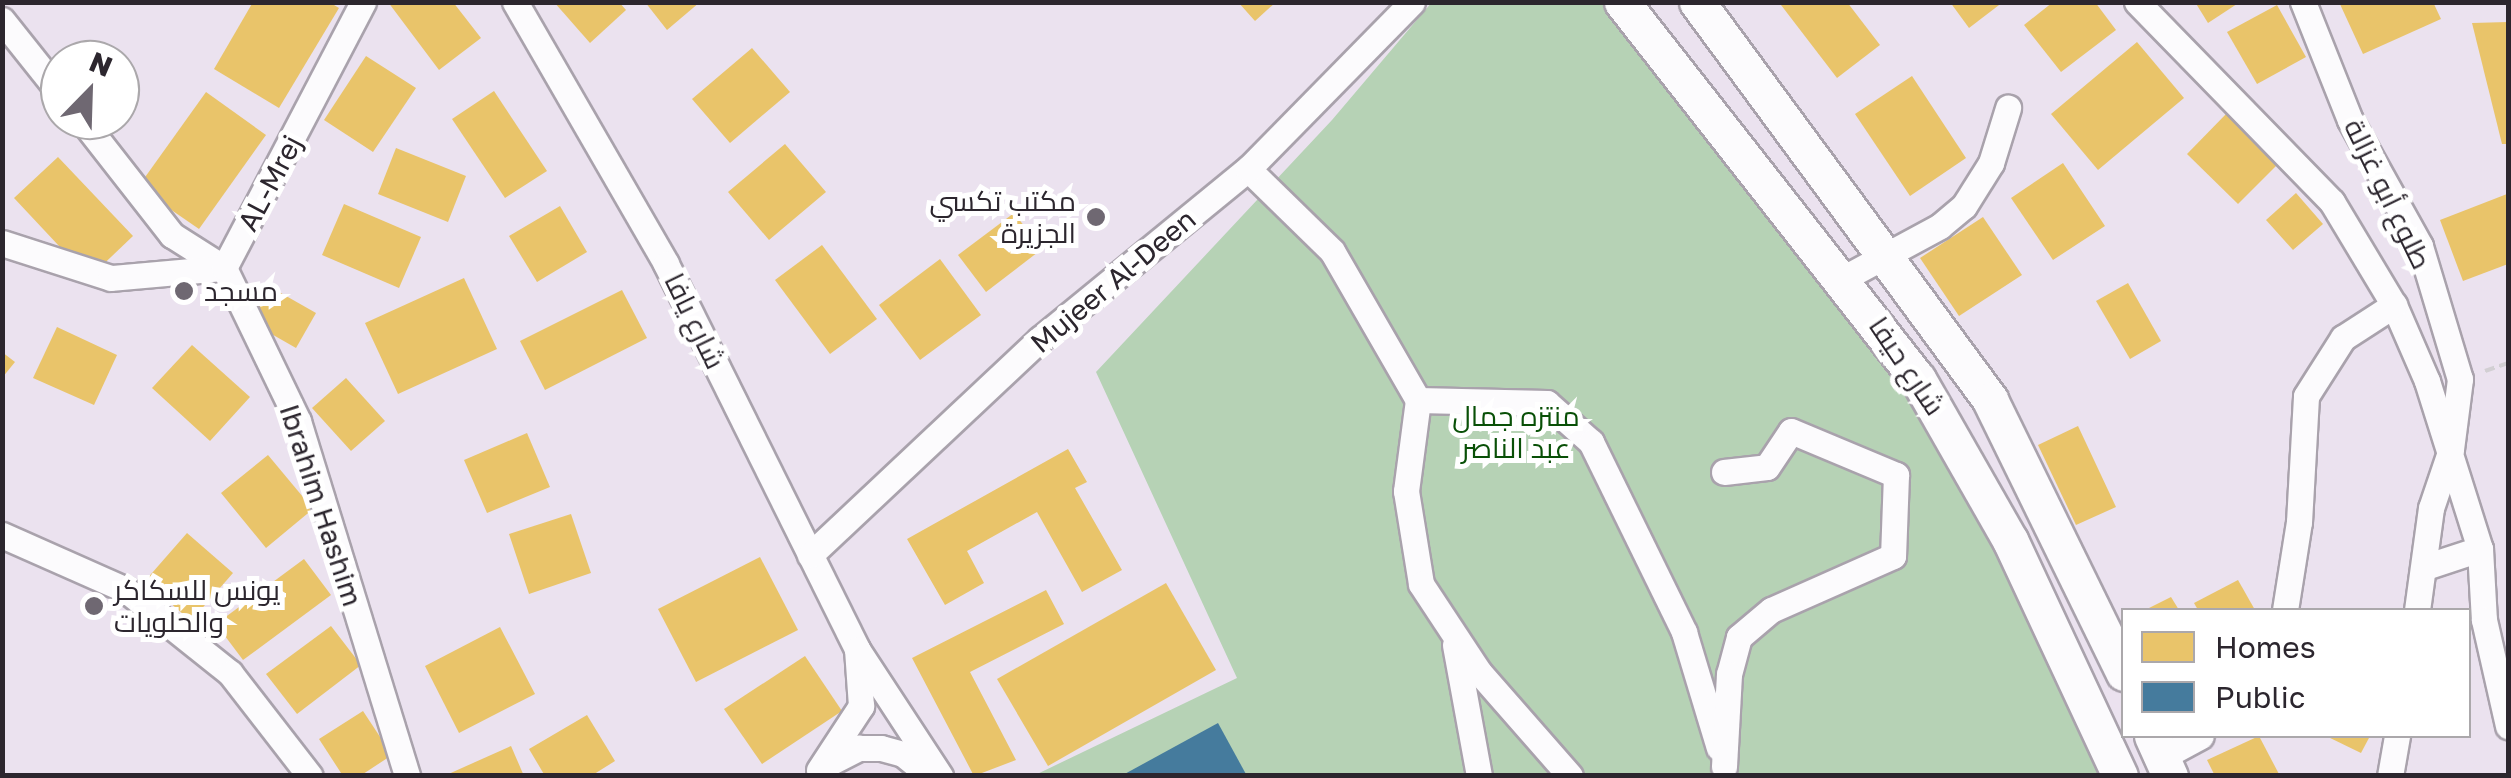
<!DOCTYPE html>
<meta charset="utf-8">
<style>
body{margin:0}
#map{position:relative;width:2511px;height:778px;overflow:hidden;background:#ebe2ef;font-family:"Golos Text",Cairo,sans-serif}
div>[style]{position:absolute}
.green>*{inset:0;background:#b6d2b5}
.homes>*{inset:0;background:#e9c46a}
.public>*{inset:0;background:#457b9d}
.path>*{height:4px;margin-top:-2px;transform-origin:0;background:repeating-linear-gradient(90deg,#d2cfd3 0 10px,transparent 0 15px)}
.roads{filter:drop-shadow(2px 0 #a9a2ac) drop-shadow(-2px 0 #a9a2ac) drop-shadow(0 2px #a9a2ac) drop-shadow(0 -2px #a9a2ac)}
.street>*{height:25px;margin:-12.5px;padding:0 12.5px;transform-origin:12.5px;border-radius:12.5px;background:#fcfbfd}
.secondary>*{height:35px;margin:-17.5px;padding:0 17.5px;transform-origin:17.5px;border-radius:17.5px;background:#fcfbfd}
.dots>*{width:28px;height:28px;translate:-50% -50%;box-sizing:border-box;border:5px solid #fff;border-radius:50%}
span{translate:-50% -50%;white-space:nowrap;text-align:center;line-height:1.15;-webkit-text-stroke:10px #fff;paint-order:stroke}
.street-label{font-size:28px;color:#2c262e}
.poi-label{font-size:28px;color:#2c262e}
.right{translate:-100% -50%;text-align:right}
.left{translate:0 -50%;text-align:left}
.park-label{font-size:28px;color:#095007}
.frame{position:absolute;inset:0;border:5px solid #2c262e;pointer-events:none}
.legend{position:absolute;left:2121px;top:608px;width:350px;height:130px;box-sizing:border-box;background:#fff;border:2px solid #aba8ab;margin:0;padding:12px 18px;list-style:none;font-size:30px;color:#2c262e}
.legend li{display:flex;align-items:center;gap:20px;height:50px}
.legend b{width:50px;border:2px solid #aba8ab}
.north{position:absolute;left:40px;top:40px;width:100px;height:100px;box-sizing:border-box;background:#fff;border:2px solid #aba8ab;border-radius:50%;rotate:23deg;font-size:28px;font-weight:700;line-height:40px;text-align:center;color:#2c262e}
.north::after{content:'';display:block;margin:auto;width:35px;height:45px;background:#6f6872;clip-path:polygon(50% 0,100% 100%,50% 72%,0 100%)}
</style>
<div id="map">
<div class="green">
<div style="clip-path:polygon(1432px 2px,1619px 3px,1956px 441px,2120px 776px,1033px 776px,1237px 678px,1096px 372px,1332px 120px)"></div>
</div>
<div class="homes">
<div style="clip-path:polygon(253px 2px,329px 2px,339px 8px,279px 108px,214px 69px)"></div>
<div style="clip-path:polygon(388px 2px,453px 2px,481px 38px,439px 70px)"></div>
<div style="clip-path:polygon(554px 2px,619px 2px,626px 10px,590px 43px)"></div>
<div style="clip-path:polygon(645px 2px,700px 2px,667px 30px)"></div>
<div style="clip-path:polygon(1238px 2px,1276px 2px,1255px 21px)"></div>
<div style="clip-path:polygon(1847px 2px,1880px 45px,1837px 78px,1781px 5px)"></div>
<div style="clip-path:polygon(1950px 2px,2003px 2px,1969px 28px)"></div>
<div style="clip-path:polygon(2053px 2px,2095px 2px,2116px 30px,2061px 72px,2024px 25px)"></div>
<div style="clip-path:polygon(2195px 2px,2240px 2px,2208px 23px)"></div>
<div style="clip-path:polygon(2339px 2px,2433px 2px,2441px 19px,2363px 54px)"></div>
<div style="clip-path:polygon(2277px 5px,2306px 57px,2257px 84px,2227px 32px)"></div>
<div style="clip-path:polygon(2508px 22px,2508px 144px,2502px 144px,2472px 23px)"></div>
<div style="clip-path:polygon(2137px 42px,2184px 98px,2098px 170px,2051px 114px)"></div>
<div style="clip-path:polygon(752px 48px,790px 92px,730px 143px,692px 99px)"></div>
<div style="clip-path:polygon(366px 56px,416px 88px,373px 152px,324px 120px)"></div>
<div style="clip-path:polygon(1912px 76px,1966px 158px,1910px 196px,1855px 114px)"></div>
<div style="clip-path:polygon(494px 91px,547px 171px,505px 198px,452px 119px)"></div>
<div style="clip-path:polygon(206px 92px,266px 135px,199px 229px,138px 187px)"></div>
<div style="clip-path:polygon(2227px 113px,2279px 163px,2238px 204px,2187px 154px)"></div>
<div style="clip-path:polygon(785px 144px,826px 192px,769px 240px,728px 192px)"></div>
<div style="clip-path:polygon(396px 148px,466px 176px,448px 222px,378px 194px)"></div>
<div style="clip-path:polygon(58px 157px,133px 236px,89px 278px,14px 198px)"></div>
<div style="clip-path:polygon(2063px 163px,2105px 226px,2053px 260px,2011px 198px)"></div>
<div style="clip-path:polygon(2296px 193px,2323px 224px,2293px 250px,2266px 220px)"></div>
<div style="clip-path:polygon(2507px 194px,2508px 264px,2463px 281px,2440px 220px)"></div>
<div style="clip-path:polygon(344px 204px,421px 237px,399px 288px,322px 255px)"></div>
<div style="clip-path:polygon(560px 206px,587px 252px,537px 282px,509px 236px)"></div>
<div style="clip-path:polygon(1014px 213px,1042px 249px,986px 292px,958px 255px)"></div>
<div style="clip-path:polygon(1983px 217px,2022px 275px,1959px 316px,1920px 258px)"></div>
<div style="clip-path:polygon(822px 245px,877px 319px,830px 354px,775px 280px)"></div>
<div style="clip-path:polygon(940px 259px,981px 315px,920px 360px,879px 305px)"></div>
<div style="clip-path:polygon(464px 278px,497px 349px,398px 394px,365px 323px)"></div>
<div style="clip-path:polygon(2128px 283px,2161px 341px,2130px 359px,2096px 301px)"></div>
<div style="clip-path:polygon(265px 284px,316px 313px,296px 348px,245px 319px)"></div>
<div style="clip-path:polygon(622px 290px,647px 338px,545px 390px,520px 341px)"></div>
<div style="clip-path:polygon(57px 327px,117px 355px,94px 405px,33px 378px)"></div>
<div style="clip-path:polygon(192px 345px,250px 397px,210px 441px,152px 388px)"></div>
<div style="clip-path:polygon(2px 352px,15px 362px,2px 378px)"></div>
<div style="clip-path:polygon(346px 378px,385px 421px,351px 451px,312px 408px)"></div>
<div style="clip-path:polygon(2078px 426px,2116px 507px,2076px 525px,2038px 445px)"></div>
<div style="clip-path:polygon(527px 433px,550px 487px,487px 513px,464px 460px)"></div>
<div style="clip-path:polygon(1068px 449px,1087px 482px,1075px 488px,1122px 570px,1082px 592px,1037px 512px,967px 551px,984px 583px,945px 605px,907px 539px)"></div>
<div style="clip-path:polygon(268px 455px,313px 509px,266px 548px,221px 493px)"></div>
<div style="clip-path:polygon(571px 514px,591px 573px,529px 594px,509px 534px)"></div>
<div style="clip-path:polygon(187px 533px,233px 573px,191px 621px,145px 581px)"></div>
<div style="clip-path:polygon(760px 557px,798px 630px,696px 682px,658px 609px)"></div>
<div style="clip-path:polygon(304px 559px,331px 595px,243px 660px,216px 624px)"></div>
<div style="clip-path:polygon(2238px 580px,2255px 610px,2198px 610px,2194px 603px)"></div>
<div style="clip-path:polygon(1166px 583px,1216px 670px,1048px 766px,997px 679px)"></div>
<div style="clip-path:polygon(1046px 590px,1064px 624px,970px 672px,1016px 760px,974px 776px,912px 658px)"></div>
<div style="clip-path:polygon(2171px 597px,2179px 610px,2145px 610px)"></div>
<div style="clip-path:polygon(331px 626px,361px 665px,297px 714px,266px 674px)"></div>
<div style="clip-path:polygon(500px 627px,535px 694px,459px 733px,425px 666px)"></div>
<div style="clip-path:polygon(805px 656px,842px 711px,762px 764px,724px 709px)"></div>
<div style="clip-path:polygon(363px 711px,392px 755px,360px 776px,343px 776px,319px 739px)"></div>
<div style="clip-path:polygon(587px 715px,615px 761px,591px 776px,545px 776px,529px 749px)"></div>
<div style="clip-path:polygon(2259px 736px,2280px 776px,2215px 776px,2207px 760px)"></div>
<div style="clip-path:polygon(2326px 736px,2370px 736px,2361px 753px)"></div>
<div style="clip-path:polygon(511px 746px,524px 776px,444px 776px)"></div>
</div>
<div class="public">
<div style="clip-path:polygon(1218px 723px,1247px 776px,1121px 776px)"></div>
</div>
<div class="path">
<div style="left:2485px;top:371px;width:24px;rotate:-19deg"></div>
</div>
<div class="roads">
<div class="street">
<div style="left:515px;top:2px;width:302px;rotate:60deg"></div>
<div style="left:666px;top:264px;width:430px;rotate:63.6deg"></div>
<div style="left:2137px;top:2px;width:279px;rotate:45.7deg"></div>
<div style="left:2332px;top:202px;width:120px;rotate:59deg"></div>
<div style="left:2394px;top:305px;width:83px;rotate:66.5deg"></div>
<div style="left:2427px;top:381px;width:176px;rotate:72.5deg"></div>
<div style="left:2480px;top:549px;width:71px;rotate:86.8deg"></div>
<div style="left:2484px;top:620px;width:109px;rotate:77.2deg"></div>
<div style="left:2303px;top:2px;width:127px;rotate:68.3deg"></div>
<div style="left:2350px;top:120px;width:144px;rotate:60.9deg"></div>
<div style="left:2420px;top:246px;width:139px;rotate:73.3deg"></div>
<div style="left:2460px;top:379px;width:71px;rotate:97.3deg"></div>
<div style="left:2451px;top:449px;width:62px;rotate:108.7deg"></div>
<div style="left:2431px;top:508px;width:103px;rotate:97.8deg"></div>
<div style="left:2px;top:20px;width:93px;rotate:51.5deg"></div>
<div style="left:82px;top:120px;width:146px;rotate:52deg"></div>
<div style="left:172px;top:235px;width:62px;rotate:32.4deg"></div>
<div style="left:224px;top:268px;width:170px;rotate:64.2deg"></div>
<div style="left:298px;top:421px;width:371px;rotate:72.9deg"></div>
<div style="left:1248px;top:169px;width:117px;rotate:44.3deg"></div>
<div style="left:1332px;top:251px;width:172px;rotate:60deg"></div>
<div style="left:1418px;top:400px;width:92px;rotate:97.5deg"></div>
<div style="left:1406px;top:491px;width:94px;rotate:80.8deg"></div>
<div style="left:1421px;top:584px;width:105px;rotate:56.6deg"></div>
<div style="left:1479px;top:672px;width:138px;rotate:48.8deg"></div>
<div style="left:2px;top:243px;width:114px;rotate:17.8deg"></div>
<div style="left:111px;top:278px;width:113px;rotate:-5.1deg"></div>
<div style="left:224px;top:268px;width:300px;rotate:-62.4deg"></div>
<div style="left:1844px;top:278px;width:109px;rotate:-28.4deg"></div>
<div style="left:1940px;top:226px;width:31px;rotate:-40deg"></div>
<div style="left:1964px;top:206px;width:51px;rotate:-57.9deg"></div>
<div style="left:1991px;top:163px;width:58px;rotate:-72.8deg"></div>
<div style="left:1418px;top:400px;width:129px;rotate:1.3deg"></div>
<div style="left:1547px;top:403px;width:59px;rotate:41.6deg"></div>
<div style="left:1591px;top:442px;width:212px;rotate:63.9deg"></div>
<div style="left:1684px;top:632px;width:121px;rotate:73.2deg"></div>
<div style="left:1724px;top:472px;width:43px;rotate:-6.6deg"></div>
<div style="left:1767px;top:467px;width:43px;rotate:-56.3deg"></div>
<div style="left:1791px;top:431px;width:114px;rotate:22.7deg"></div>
<div style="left:1896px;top:475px;width:81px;rotate:92.1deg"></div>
<div style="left:1893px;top:556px;width:133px;rotate:156.1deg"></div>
<div style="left:1771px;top:610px;width:42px;rotate:139.8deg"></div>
<div style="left:1739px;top:637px;width:38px;rotate:105deg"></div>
<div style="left:1729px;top:674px;width:93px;rotate:93.1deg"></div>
<div style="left:2px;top:535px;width:136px;rotate:23.9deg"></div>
<div style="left:126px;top:590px;width:133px;rotate:38.6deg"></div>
<div style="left:230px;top:673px;width:130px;rotate:52.2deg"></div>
<div style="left:810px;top:555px;width:316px;rotate:-43.2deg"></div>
<div style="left:1040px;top:339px;width:269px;rotate:-39.3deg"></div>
<div style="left:1248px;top:169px;width:234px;rotate:-45.5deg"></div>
<div style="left:2425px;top:567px;width:58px;rotate:-18.1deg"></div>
<div style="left:2285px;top:610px;width:89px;rotate:-81deg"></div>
<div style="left:2299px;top:522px;width:126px;rotate:-86.8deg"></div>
<div style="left:2306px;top:396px;width:69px;rotate:-57.5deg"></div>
<div style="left:2343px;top:338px;width:61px;rotate:-32.9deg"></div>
<div style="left:1455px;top:645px;width:133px;rotate:79.6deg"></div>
<div style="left:2162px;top:757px;width:44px;rotate:-28.3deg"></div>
<div style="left:829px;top:763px;width:34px;rotate:-27deg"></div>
<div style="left:859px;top:748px;width:22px"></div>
<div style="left:881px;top:748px;width:23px;rotate:15deg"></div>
<div style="left:903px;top:754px;width:35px;rotate:39deg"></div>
<div style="left:819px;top:770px;width:77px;rotate:-56.7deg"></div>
<div style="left:861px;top:706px;width:57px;rotate:-94deg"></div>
<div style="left:857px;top:649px;width:152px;rotate:56.8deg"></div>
<div style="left:2390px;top:776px;width:41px;rotate:-80.1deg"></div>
</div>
<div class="secondary">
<div style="left:1622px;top:2px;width:479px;rotate:51.9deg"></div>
<div style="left:1918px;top:379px;width:185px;rotate:60.3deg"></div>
<div style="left:2010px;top:540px;width:260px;rotate:65deg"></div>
<div style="left:1697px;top:2px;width:494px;rotate:53.6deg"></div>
<div style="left:1990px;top:400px;width:304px;rotate:63.9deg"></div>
<div style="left:2152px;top:736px;width:44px;rotate:65.8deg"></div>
</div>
</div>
<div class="dots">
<div style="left:1096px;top:217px;background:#6f6872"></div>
<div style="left:184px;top:291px;background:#6f6872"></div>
<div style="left:94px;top:606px;background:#6f6872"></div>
</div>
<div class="street-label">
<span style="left:270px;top:183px;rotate:-62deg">AL-Mrej</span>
<span style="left:2388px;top:194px;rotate:64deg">طلوع أبو غزالة</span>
<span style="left:1113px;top:281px;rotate:-40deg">Mujeer Al-Deen</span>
<span style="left:695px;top:321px;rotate:64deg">شارع يافا</span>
<span style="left:1907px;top:366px;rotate:56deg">شارع حيفا</span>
<span style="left:321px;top:505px;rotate:72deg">Ibrahim Hashim</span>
</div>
<div class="poi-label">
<span class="right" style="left:1076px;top:217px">مكتب تكسي<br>الجزيرة</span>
<span class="left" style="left:204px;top:291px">مسجد</span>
<span class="left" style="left:114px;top:606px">يونس للسكاكر<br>والحلويات</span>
</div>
<div class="park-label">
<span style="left:1516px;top:432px">منتزه جمال<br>عبد الناصر</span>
</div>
<div class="frame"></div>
<ul class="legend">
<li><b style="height:28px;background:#e9c46a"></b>Homes</li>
<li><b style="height:28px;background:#457b9d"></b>Public</li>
</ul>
<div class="north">N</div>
</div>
